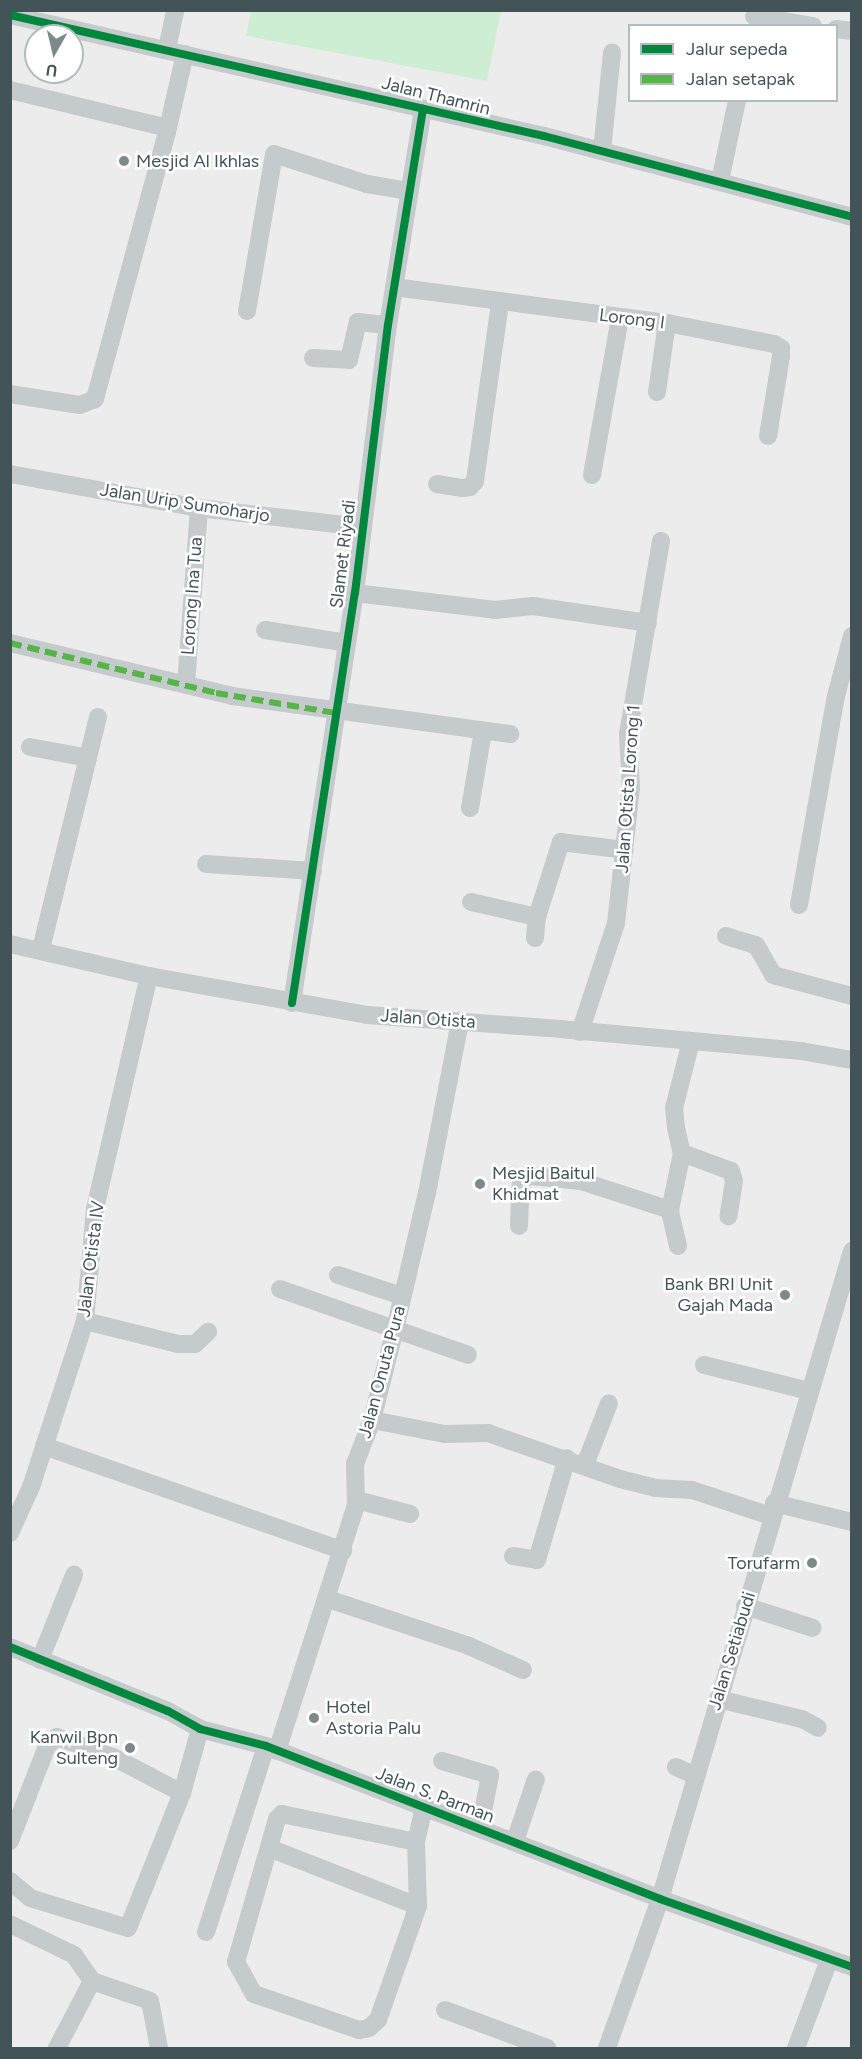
<!DOCTYPE html>
<style>
body{margin:0}
#map{position:relative;width:862px;height:2059px;overflow:hidden;background:#edecec;font-family:Figtree,sans-serif}
div>[style]{position:absolute}
.green>*{inset:0;background:#ceeed3}
.minor>*{height:18px;margin:-9px;padding:0 9px;transform-origin:9px;border-radius:9px;background:#c5cacc}
.quiet>*{height:6px;margin-top:-3px;transform-origin:0;background:repeating-linear-gradient(90deg,#57b448 0 12px,transparent 0 18px)}
.cycleway>*{height:8px;margin:-4px;padding:0 4px;transform-origin:4px;border-radius:4px;background:#00873e}
.dots>*{width:16px;height:16px;translate:-50% -50%;box-sizing:border-box;border:3px solid #fff;border-radius:50%}
span{translate:-50% -50%;white-space:nowrap;text-align:center;line-height:1.15;-webkit-text-stroke:5px #fff;paint-order:stroke}
.street-label{font-size:18px;color:#435459}
.poi-label{font-size:18px;color:#435459}
.left{translate:0 -50%;text-align:left}
.right{translate:-100% -50%;text-align:right}
.frame{position:absolute;inset:0;border:12px solid #435459;pointer-events:none}
.legend{position:absolute;left:628px;top:24px;width:210px;height:78px;box-sizing:border-box;background:#fff;border:2px solid #b4bbbd;margin:0;padding:8px 10px;list-style:none;font-size:18px;color:#435459}
.legend li{display:flex;align-items:center;gap:12px;height:30px}
.legend b{width:30px;border:2px solid #b4bbbd}
.north{position:absolute;left:24px;top:24px;width:60px;height:60px;box-sizing:border-box;background:#fff;border:2px solid #b4bbbd;border-radius:50%;rotate:188deg;font-size:16px;font-weight:700;line-height:24px;text-align:center;color:#435459}
.north::after{content:'';display:block;margin:auto;width:21px;height:27px;background:#7e898c;clip-path:polygon(50% 0,100% 100%,50% 72%,0 100%)}
</style>
<div id="map">
<div class="green">
<div style="clip-path:polygon(251px 11px,251px 10px,501px 11px,487px 81px,246px 36px)"></div>
</div>
<div class="minor">
<div style="left:10px;top:15px;width:548px;rotate:12.77deg"></div>
<div style="left:544px;top:136px;width:318px;rotate:14.7deg"></div>
<div style="left:754px;top:16px;width:60px;rotate:9.6deg"></div>
<div style="left:836px;top:29px;width:16px;rotate:7deg"></div>
<div style="left:167px;top:49px;width:40px;rotate:-78deg"></div>
<div style="left:10px;top:90px;width:158px;rotate:13.5deg"></div>
<div style="left:164px;top:127px;width:6px;rotate:59deg"></div>
<div style="left:167px;top:132px;width:277px;rotate:105.1deg"></div>
<div style="left:95px;top:399px;width:16px;rotate:158deg"></div>
<div style="left:80px;top:405px;width:71px;rotate:-171.1deg"></div>
<div style="left:167px;top:132px;width:80px;rotate:-77deg"></div>
<div style="left:602px;top:151px;width:99px;rotate:-84.2deg"></div>
<div style="left:720px;top:181px;width:83px;rotate:-78.1deg"></div>
<div style="left:394px;top:287px;width:275px;rotate:7.5deg"></div>
<div style="left:667px;top:323px;width:109px;rotate:11.1deg"></div>
<div style="left:774px;top:344px;width:8px;rotate:30deg"></div>
<div style="left:781px;top:348px;width:8px;rotate:90deg"></div>
<div style="left:781px;top:356px;width:81px;rotate:99.2deg"></div>
<div style="left:247px;top:311px;width:159px;rotate:-80.2deg"></div>
<div style="left:274px;top:154px;width:98px;rotate:17.9deg"></div>
<div style="left:367px;top:184px;width:43px;rotate:9.5deg"></div>
<div style="left:313px;top:358px;width:36px;rotate:3deg"></div>
<div style="left:349px;top:360px;width:39px;rotate:-77deg"></div>
<div style="left:358px;top:322px;width:30px;rotate:6deg"></div>
<div style="left:657px;top:392px;width:70px;rotate:-81.8deg"></div>
<div style="left:10px;top:474px;width:192px;rotate:10.2deg"></div>
<div style="left:199px;top:508px;width:163px;rotate:6.7deg"></div>
<div style="left:592px;top:475px;width:159px;rotate:-79.9deg"></div>
<div style="left:437px;top:484px;width:26px;rotate:9deg"></div>
<div style="left:463px;top:488px;width:7px;rotate:-8deg"></div>
<div style="left:470px;top:487px;width:8px;rotate:-50deg"></div>
<div style="left:475px;top:481px;width:180px;rotate:-82deg"></div>
<div style="left:355px;top:593px;width:141px;rotate:6.9deg"></div>
<div style="left:495px;top:610px;width:38px;rotate:-6deg"></div>
<div style="left:533px;top:606px;width:116px;rotate:8.4deg"></div>
<div style="left:265px;top:630px;width:83px;rotate:9deg"></div>
<div style="left:10px;top:643px;width:228px;rotate:13.4deg"></div>
<div style="left:232px;top:696px;width:281px;rotate:7.8deg"></div>
<div style="left:186px;top:685px;width:177px;rotate:-85.8deg"></div>
<div style="left:30px;top:747px;width:59px;rotate:10.7deg"></div>
<div style="left:470px;top:808px;width:78px;rotate:-80.4deg"></div>
<div style="left:206px;top:864px;width:107px;rotate:3.7deg"></div>
<div style="left:471px;top:902px;width:68px;rotate:12.8deg"></div>
<div style="left:799px;top:905px;width:212px;rotate:-80deg"></div>
<div style="left:836px;top:696px;width:62px;rotate:-75.1deg"></div>
<div style="left:726px;top:936px;width:31px;rotate:17deg"></div>
<div style="left:756px;top:945px;width:34px;rotate:60deg"></div>
<div style="left:773px;top:975px;width:82px;rotate:14.9deg"></div>
<div style="left:535px;top:938px;width:21px;rotate:-85deg"></div>
<div style="left:537px;top:917px;width:79px;rotate:-72.3deg"></div>
<div style="left:561px;top:842px;width:64px;rotate:7.1deg"></div>
<div style="left:10px;top:944px;width:143px;rotate:13deg"></div>
<div style="left:149px;top:976px;width:221px;rotate:10.1deg"></div>
<div style="left:367px;top:1015px;width:194px;rotate:4.1deg"></div>
<div style="left:560px;top:1029px;width:242px;rotate:5.2deg"></div>
<div style="left:801px;top:1051px;width:52px;rotate:10deg"></div>
<div style="left:41px;top:949px;width:239px;rotate:-76.2deg"></div>
<div style="left:292px;top:1003px;width:415px;rotate:-81.3deg"></div>
<div style="left:355px;top:593px;width:270px;rotate:-83deg"></div>
<div style="left:388px;top:325px;width:219px;rotate:-80.8deg"></div>
<div style="left:580px;top:1032px;width:115px;rotate:-71.7deg"></div>
<div style="left:616px;top:923px;width:136px;rotate:-83.7deg"></div>
<div style="left:631px;top:788px;width:54px;rotate:-93.2deg"></div>
<div style="left:628px;top:734px;width:196px;rotate:-80.3deg"></div>
<div style="left:691px;top:1041px;width:69px;rotate:104.2deg"></div>
<div style="left:674px;top:1108px;width:20px;rotate:84deg"></div>
<div style="left:676px;top:1128px;width:26px;rotate:77deg"></div>
<div style="left:682px;top:1153px;width:52px;rotate:20.2deg"></div>
<div style="left:731px;top:1171px;width:10px;rotate:73deg"></div>
<div style="left:734px;top:1181px;width:36px;rotate:99deg"></div>
<div style="left:519px;top:1226px;width:48px;rotate:-87.6deg"></div>
<div style="left:521px;top:1178px;width:10px;rotate:-11deg"></div>
<div style="left:531px;top:1176px;width:50px;rotate:5.7deg"></div>
<div style="left:581px;top:1181px;width:94px;rotate:18deg"></div>
<div style="left:678px;top:1246px;width:37px;rotate:-103deg"></div>
<div style="left:670px;top:1210px;width:58px;rotate:-78.1deg"></div>
<div style="left:338px;top:1275px;width:67px;rotate:18.2deg"></div>
<div style="left:280px;top:1289px;width:199px;rotate:19.3deg"></div>
<div style="left:85px;top:1321px;width:96px;rotate:13.9deg"></div>
<div style="left:178px;top:1344px;width:17px"></div>
<div style="left:195px;top:1344px;width:18px;rotate:-43deg"></div>
<div style="left:704px;top:1365px;width:108px;rotate:13.9deg"></div>
<div style="left:372px;top:1420px;width:74px;rotate:10.9deg"></div>
<div style="left:445px;top:1434px;width:43px;rotate:-1.3deg"></div>
<div style="left:488px;top:1433px;width:140px;rotate:19.2deg"></div>
<div style="left:620px;top:1479px;width:36px;rotate:14deg"></div>
<div style="left:655px;top:1488px;width:37px;rotate:3deg"></div>
<div style="left:692px;top:1490px;width:83px;rotate:18.2deg"></div>
<div style="left:44px;top:1446px;width:317px;rotate:19.3deg"></div>
<div style="left:585px;top:1465px;width:66px;rotate:-68.8deg"></div>
<div style="left:357px;top:1500px;width:55px;rotate:14.8deg"></div>
<div style="left:774px;top:1503px;width:80px;rotate:13.7deg"></div>
<div style="left:10px;top:1533px;width:51px;rotate:-65.5deg"></div>
<div style="left:31px;top:1487px;width:175px;rotate:-72deg"></div>
<div style="left:85px;top:1321px;width:112px;rotate:-84.9deg"></div>
<div style="left:95px;top:1209px;width:239px;rotate:-77deg"></div>
<div style="left:513px;top:1556px;width:24px;rotate:9deg"></div>
<div style="left:537px;top:1560px;width:106px;rotate:-73.6deg"></div>
<div style="left:328px;top:1599px;width:149px;rotate:18.4deg"></div>
<div style="left:469px;top:1646px;width:59px;rotate:24deg"></div>
<div style="left:745px;top:1606px;width:71px;rotate:17.9deg"></div>
<div style="left:10px;top:1647px;width:170px;rotate:22.1deg"></div>
<div style="left:168px;top:1711px;width:37px;rotate:29deg"></div>
<div style="left:200px;top:1729px;width:68px;rotate:14.4deg"></div>
<div style="left:266px;top:1746px;width:423px;rotate:21.2deg"></div>
<div style="left:660px;top:1899px;width:204px;rotate:19.5deg"></div>
<div style="left:40px;top:1660px;width:92px;rotate:-68.2deg"></div>
<div style="left:718px;top:1699px;width:86px;rotate:13.4deg"></div>
<div style="left:802px;top:1719px;width:18px;rotate:29deg"></div>
<div style="left:277px;top:1751px;width:258px;rotate:-72.2deg"></div>
<div style="left:356px;top:1505px;width:41px;rotate:-91.4deg"></div>
<div style="left:355px;top:1464px;width:47px;rotate:-68.9deg"></div>
<div style="left:372px;top:1420px;width:94px;rotate:-75.8deg"></div>
<div style="left:395px;top:1329px;width:140px;rotate:-76.8deg"></div>
<div style="left:427px;top:1193px;width:175px;rotate:-79.1deg"></div>
<div style="left:442px;top:1761px;width:50px;rotate:16.3deg"></div>
<div style="left:490px;top:1775px;width:54px;rotate:100.7deg"></div>
<div style="left:676px;top:1767px;width:20px;rotate:24deg"></div>
<div style="left:10px;top:1841px;width:102px;rotate:-68.7deg"></div>
<div style="left:47px;top:1746px;width:13px;rotate:-42deg"></div>
<div style="left:57px;top:1737px;width:59px;rotate:19.7deg"></div>
<div style="left:113px;top:1757px;width:78px;rotate:27.6deg"></div>
<div style="left:515px;top:1841px;width:65px;rotate:-71.3deg"></div>
<div style="left:416px;top:1842px;width:137px;rotate:-168.2deg"></div>
<div style="left:282px;top:1814px;width:7px;rotate:135deg"></div>
<div style="left:277px;top:1819px;width:149px;rotate:106deg"></div>
<div style="left:236px;top:1962px;width:37px;rotate:61deg"></div>
<div style="left:254px;top:1994px;width:111px;rotate:18.9deg"></div>
<div style="left:359px;top:2030px;width:10px;rotate:-11deg"></div>
<div style="left:369px;top:2028px;width:12px;rotate:-42deg"></div>
<div style="left:378px;top:2020px;width:121px;rotate:-70.7deg"></div>
<div style="left:418px;top:1906px;width:64px;rotate:-91.8deg"></div>
<div style="left:416px;top:1842px;width:37px;rotate:-77deg"></div>
<div style="left:269px;top:1848px;width:160px;rotate:21.3deg"></div>
<div style="left:10px;top:1881px;width:26px;rotate:40deg"></div>
<div style="left:30px;top:1898px;width:102px;rotate:17deg"></div>
<div style="left:128px;top:1928px;width:145px;rotate:-68.2deg"></div>
<div style="left:182px;top:1793px;width:66px;rotate:-74.3deg"></div>
<div style="left:10px;top:1924px;width:71px;rotate:25.8deg"></div>
<div style="left:74px;top:1955px;width:32px;rotate:55deg"></div>
<div style="left:92px;top:1981px;width:61px;rotate:19deg"></div>
<div style="left:150px;top:2001px;width:48px;rotate:79.2deg"></div>
<div style="left:206px;top:1932px;width:195px;rotate:-72.1deg"></div>
<div style="left:445px;top:2010px;width:109px;rotate:20.4deg"></div>
<div style="left:57px;top:2048px;width:76px;rotate:-62.4deg"></div>
<div style="left:607px;top:2048px;width:158px;rotate:-70.4deg"></div>
<div style="left:660px;top:1899px;width:676px;rotate:-73.5deg"></div>
<div style="left:796px;top:2048px;width:94px;rotate:-69.4deg"></div>
</div>
<div class="quiet">
<div style="left:10px;top:643px;width:212px;rotate:13.6deg"></div>
<div style="left:216px;top:693px;width:122px;rotate:9.5deg"></div>
</div>
<div class="cycleway">
<div style="left:10px;top:15px;width:548px;rotate:12.77deg"></div>
<div style="left:544px;top:136px;width:318px;rotate:14.7deg"></div>
<div style="left:292px;top:1003px;width:415px;rotate:-81.3deg"></div>
<div style="left:355px;top:593px;width:270px;rotate:-83deg"></div>
<div style="left:388px;top:325px;width:219px;rotate:-80.8deg"></div>
<div style="left:10px;top:1647px;width:170px;rotate:22.1deg"></div>
<div style="left:168px;top:1711px;width:37px;rotate:29deg"></div>
<div style="left:200px;top:1729px;width:68px;rotate:14.4deg"></div>
<div style="left:266px;top:1746px;width:423px;rotate:21.2deg"></div>
<div style="left:660px;top:1899px;width:204px;rotate:19.5deg"></div>
</div>
<div class="dots">
<div style="left:124px;top:161px;background:#7e898c"></div>
<div style="left:480px;top:1184px;background:#7e898c"></div>
<div style="left:785px;top:1295px;background:#7e898c"></div>
<div style="left:812px;top:1563px;background:#7e898c"></div>
<div style="left:314px;top:1718px;background:#7e898c"></div>
<div style="left:130px;top:1748px;background:#7e898c"></div>
</div>
<div class="street-label">
<span style="left:436px;top:96px;rotate:14deg">Jalan Thamrin</span>
<span style="left:632px;top:319px;rotate:7deg">Lorong I</span>
<span style="left:185px;top:503px;rotate:9deg">Jalan Urip Sumoharjo</span>
<span style="left:343px;top:554px;rotate:-83deg">Slamet Riyadi</span>
<span style="left:192px;top:596px;rotate:-86deg">Lorong Ina Tua</span>
<span style="left:628px;top:789px;rotate:-86deg">Jalan Otista Lorong 1</span>
<span style="left:428px;top:1019px;rotate:4deg">Jalan Otista</span>
<span style="left:91px;top:1259px;rotate:-83deg">Jalan Otista IV</span>
<span style="left:382px;top:1372px;rotate:-75deg">Jalan Onuta Pura</span>
<span style="left:732px;top:1651px;rotate:-73deg">Jalan Setiabudi</span>
<span style="left:435px;top:1795px;rotate:21deg">Jalan S. Parman</span>
</div>
<div class="poi-label">
<span class="left" style="left:136px;top:161px">Mesjid Al Ikhlas</span>
<span class="left" style="left:492px;top:1184px">Mesjid Baitul<br>Khidmat</span>
<span class="right" style="left:773px;top:1295px">Bank BRI Unit<br>Gajah Mada</span>
<span class="right" style="left:800px;top:1563px">Torufarm</span>
<span class="left" style="left:326px;top:1718px">Hotel<br>Astoria Palu</span>
<span class="right" style="left:118px;top:1748px">Kanwil Bpn<br>Sulteng</span>
</div>
<div class="frame"></div>
<ul class="legend">
<li><b style="height:8px;background:#00873e"></b>Jalur sepeda</li>
<li><b style="height:8px;background:#57b448"></b>Jalan setapak</li>
</ul>
<div class="north">U</div>
</div>
